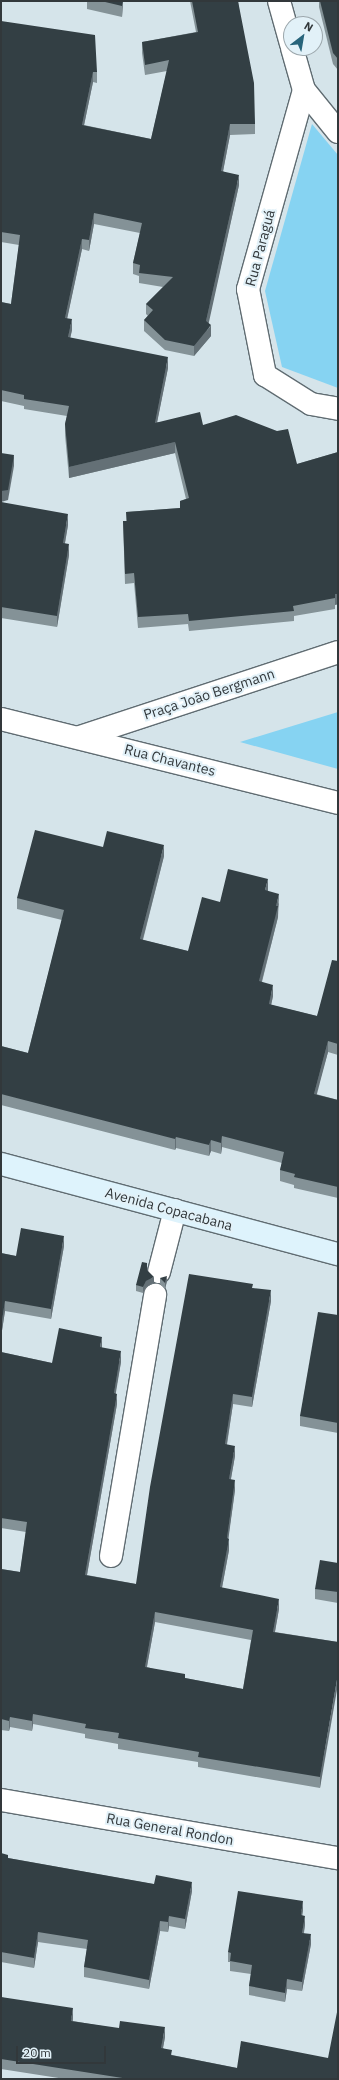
<!DOCTYPE html>
<meta charset="utf-8">
<style>
body{margin:0}
#map{position:relative;width:339px;height:2080px;overflow:hidden;background:#d5e4ea;font-family:"IBM Plex Sans",sans-serif}
div>[style]{position:absolute}
.green>*{inset:0;background:#86d3f2}
.roads{filter:drop-shadow(1px 0 #606c72) drop-shadow(-1px 0 #606c72) drop-shadow(0 1px #606c72) drop-shadow(0 -1px #606c72)}
.street>*{height:22px;margin:-11px;padding:0 11px;transform-origin:11px;border-radius:11px;background:#fff}
.secondary>*{height:22px;margin:-11px;padding:0 11px;transform-origin:11px;border-radius:11px;background:#def3fc}
.wall>*{inset:0;background:#849297}
.shaded-wall>*{inset:0;background:#647076}
.building>*{inset:0;background:#333f44}
span{translate:-50% -50%;white-space:nowrap;text-align:center;line-height:1.15;-webkit-text-stroke:4px #e2f1f8;paint-order:stroke}
.street-label{font-size:14px;color:#32383b}
.frame{position:absolute;inset:0;border:2px solid #32383b;pointer-events:none}
.north{position:absolute;left:283px;top:16px;width:40px;height:40px;box-sizing:border-box;background:#e2f1f8;border:1px solid #9ca7ac;border-radius:50%;rotate:31deg;font-size:11px;font-weight:700;line-height:16px;text-align:center;color:#32383b}
.north::after{content:'';display:block;margin:auto;width:14px;height:18px;background:#27647b;clip-path:polygon(50% 0,100% 100%,50% 72%,0 100%)}
.scale{position:absolute;left:16px;top:2046px;width:90px;height:18px;box-sizing:border-box;border:2px solid #32383b;border-top:0;padding-left:5px;font-size:12px;line-height:14px;white-space:nowrap;color:#32383b;-webkit-text-stroke:3px #e2f1f8;paint-order:stroke}
</style>
<div id="map">
<div class="green">
<div style="clip-path:polygon(312px 124px,338px 155px,338px 388px,282px 367px,265px 291px)"></div>
<div style="clip-path:polygon(338px 712px,338px 769px,240px 742px)"></div>
</div>
<div class="roads">
<div class="street">
<div style="left:279px;top:1px;width:45px;rotate:74.4deg"></div>
<div style="left:292px;top:48px;width:44px;rotate:74.1deg"></div>
<div style="left:304px;top:90px;width:54px;rotate:51deg"></div>
<div style="left:304px;top:90px;width:207px;rotate:105.7deg"></div>
<div style="left:248px;top:289px;width:88px;rotate:78.8deg"></div>
<div style="left:265px;top:375px;width:54px;rotate:32.2deg"></div>
<div style="left:311px;top:404px;width:27px;rotate:10deg"></div>
<div style="left:1px;top:719px;width:347px;rotate:14deg"></div>
<div style="left:80px;top:737px;width:272px;rotate:-18.2deg"></div>
<div style="left:159px;top:1272px;width:64px;rotate:-75.5deg"></div>
<div style="left:111px;top:1556px;width:265px;rotate:-80.4deg"></div>
<div style="left:1px;top:1800px;width:342px;rotate:9.8deg"></div>
</div>
<div class="secondary">
<div style="left:1px;top:1164px;width:349px;rotate:15deg"></div>
</div>
</div>
<div class="wall">
<div style="clip-path:polygon(87px 1px,123px 1px,122px 17px,87px 9px)"></div>
<div style="clip-path:polygon(190px 1px,238px 1px,255px 124px,255px 134px,230px 135px,223px 171px,239px 185px,208px 323px,211px 336px,194px 356px,165px 350px,144px 331px,144px 320px,148px 316px,146px 314px,146px 304px,163px 287px,139px 283px,139px 276px,133px 274px,133px 263px,140px 233px,94px 224px,89px 251px,82px 249px,67px 318px,72px 330px,70px 338px,168px 368px,157px 422px,203px 425px,297px 464px,338px 452px,338px 604px,335px 605px,335px 609px,294px 616px,294px 621px,189px 631px,188px 624px,138px 628px,134px 583px,125px 584px,123px 521px,126px 521px,126px 512px,180px 508px,180px 501px,186px 499px,175px 453px,69px 478px,65px 435px,65px 424px,67px 416px,24px 409px,24px 406px,1px 401px,1px 302px,11px 304px,19px 245px,1px 242px,1px 21px,97px 72px,97px 83px,93px 82px,84px 125px,151px 139px,167px 71px,145px 75px,142px 53px,142px 42px,196px 32px)"></div>
<div style="clip-path:polygon(319px 1px,338px 1px,338px 70px,333px 64px,319px 7px)"></div>
<div style="clip-path:polygon(1px 502px,68px 525px,65px 543px,69px 555px,57px 627px,1px 618px)"></div>
<div style="clip-path:polygon(103px 847px,164px 856px,143px 940px,188px 951px,220px 902px,268px 890px,268px 891px,279px 904px,278px 908px,278px 917px,262px 982px,273px 996px,271px 1005px,317px 1016px,338px 961px,338px 1055px,328px 1052px,316px 1094px,338px 1100px,338px 1198px,294px 1188px,294px 1185px,280px 1181px,280px 1170px,282px 1163px,222px 1147px,221px 1154px,211px 1151px,209px 1156px,176px 1148px,175px 1150px,1px 1105px,1px 1046px,28px 1053px,62px 920px,17px 909px,17px 898px)"></div>
<div style="clip-path:polygon(64px 1246px,51px 1319px,5px 1311px,1px 1337px,1px 1253px,16px 1256px)"></div>
<div style="clip-path:polygon(147px 1270px,154px 1283px,146px 1287px,143px 1293px,136px 1291px,136px 1285px)"></div>
<div style="clip-path:polygon(160px 1278px,167px 1281px,165px 1289px,160px 1284px)"></div>
<div style="clip-path:polygon(evenodd,253px 1288px,271px 1301px,252px 1407px,233px 1404px,227px 1445px,235px 1456px,231px 1479px,235px 1490px,228px 1539px,229px 1550px,222px 1588px,279px 1609px,275px 1632px,338px 1642px,320px 1788px,198px 1767px,198px 1762px,118px 1749px,118px 1744px,85px 1738px,85px 1734px,33px 1724px,32px 1731px,10px 1727px,9px 1731px,1px 1730px,1px 1569px,20px 1572px,26px 1532px,1px 1528px,1px 1352px,52px 1363px,101px 1348px,121px 1362px,115px 1394px,117px 1404px,87px 1575px,136px 1584px,253px 1288px,155px 1622px,251px 1640px,243px 1689px,185px 1678px,147px 1667px,155px 1622px)"></div>
<div style="clip-path:polygon(338px 1315px,338px 1441px,338px 1433px,300px 1426px,300px 1416px)"></div>
<div style="clip-path:polygon(338px 1563px,338px 1603px,315px 1599px,315px 1589px)"></div>
<div style="clip-path:polygon(1px 1853px,8px 1858px,192px 1891px,185px 1929px,169px 1926px,168px 1932px,160px 1931px,149px 1989px,84px 1977px,84px 1967px,87px 1949px,38px 1942px,34px 1968px,1px 1962px)"></div>
<div style="clip-path:polygon(303px 1910px,302px 1915px,305px 1925px,304px 1933px,311px 1944px,302px 1991px,287px 1989px,285px 2002px,249px 1995px,249px 1986px,251px 1974px,230px 1971px,230px 1962px,228px 1962px,228px 1952px)"></div>
<div style="clip-path:polygon(1px 1997px,73px 2018px,73px 2021px,165px 2037px,163px 2048px,172px 2055px,237px 2068px,328px 2058px,338px 2079px,65px 2079px,1px 2069px)"></div>
</div>
<div class="shaded-wall">
<div style="clip-path:polygon(123px 1px,122px 17px,122px 6px)"></div>
<div style="clip-path:polygon(93px 72px,93px 82px,82px 135px,82px 125px)"></div>
<div style="clip-path:polygon(230px 124px,230px 135px,221px 182px,221px 171px)"></div>
<div style="clip-path:polygon(239px 175px,239px 185px,207px 331px,211px 325px,211px 336px,194px 356px,194px 346px,206px 321px)"></div>
<div style="clip-path:polygon(94px 213px,94px 224px,89px 251px,89px 240px)"></div>
<div style="clip-path:polygon(82px 239px,82px 249px,65px 329px,65px 318px)"></div>
<div style="clip-path:polygon(72px 319px,72px 330px,68px 348px,68px 337px)"></div>
<div style="clip-path:polygon(168px 357px,168px 368px,155px 433px,155px 423px)"></div>
<div style="clip-path:polygon(175px 442px,175px 453px,69px 478px,69px 467px)"></div>
<div style="clip-path:polygon(14px 455px,14px 466px,8px 500px,1px 502px,1px 491px)"></div>
<div style="clip-path:polygon(68px 514px,68px 525px,63px 554px,63px 543px)"></div>
<div style="clip-path:polygon(69px 544px,69px 555px,57px 627px,57px 616px)"></div>
<div style="clip-path:polygon(335px 594px,338px 594px,338px 604px,335px 605px)"></div>
<div style="clip-path:polygon(164px 845px,164px 856px,140px 950px,140px 939px)"></div>
<div style="clip-path:polygon(268px 879px,268px 890px,265px 901px,265px 890px)"></div>
<div style="clip-path:polygon(279px 894px,278px 917px,259px 992px,259px 981px,276px 906px)"></div>
<div style="clip-path:polygon(273px 985px,273px 996px,269px 1015px,269px 1004px)"></div>
<div style="clip-path:polygon(328px 1041px,328px 1052px,314px 1105px,314px 1094px)"></div>
<div style="clip-path:polygon(222px 1136px,222px 1147px,221px 1154px,221px 1143px)"></div>
<div style="clip-path:polygon(176px 1137px,176px 1148px,175px 1150px,175px 1139px)"></div>
<div style="clip-path:polygon(211px 1140px,211px 1151px,209px 1156px,209px 1145px)"></div>
<div style="clip-path:polygon(64px 1236px,64px 1246px,51px 1319px,51px 1309px)"></div>
<div style="clip-path:polygon(167px 1276px,167px 1281px,165px 1289px,165px 1283px)"></div>
<div style="clip-path:polygon(154px 1277px,154px 1283px,146px 1287px,143px 1293px,143px 1287px,146px 1281px)"></div>
<div style="clip-path:polygon(271px 1290px,271px 1301px,252px 1407px,252px 1397px)"></div>
<div style="clip-path:polygon(5px 1301px,5px 1311px,1px 1337px,1px 1327px)"></div>
<div style="clip-path:polygon(102px 1337px,102px 1347px,100px 1358px,100px 1347px)"></div>
<div style="clip-path:polygon(121px 1351px,121px 1362px,114px 1404px,114px 1393px)"></div>
<div style="clip-path:polygon(117px 1394px,117px 1404px,85px 1586px,85px 1575px)"></div>
<div style="clip-path:polygon(233px 1394px,233px 1404px,225px 1455px,225px 1444px)"></div>
<div style="clip-path:polygon(235px 1446px,235px 1456px,229px 1489px,229px 1479px)"></div>
<div style="clip-path:polygon(235px 1480px,235px 1490px,227px 1549px,227px 1538px)"></div>
<div style="clip-path:polygon(229px 1539px,229px 1550px,220px 1598px,220px 1587px)"></div>
<div style="clip-path:polygon(279px 1599px,279px 1609px,273px 1642px,273px 1632px)"></div>
<div style="clip-path:polygon(155px 1612px,155px 1622px,145px 1677px,145px 1667px)"></div>
<div style="clip-path:polygon(338px 1674px,338px 1684px,320px 1788px,320px 1777px)"></div>
<div style="clip-path:polygon(33px 1714px,33px 1724px,32px 1731px,32px 1721px)"></div>
<div style="clip-path:polygon(10px 1717px,10px 1727px,9px 1731px,9px 1721px)"></div>
<div style="clip-path:polygon(192px 1882px,192px 1891px,185px 1929px,185px 1919px)"></div>
<div style="clip-path:polygon(303px 1901px,303px 1910px,301px 1924px,301px 1915px)"></div>
<div style="clip-path:polygon(169px 1916px,169px 1926px,168px 1932px,168px 1922px)"></div>
<div style="clip-path:polygon(305px 1916px,305px 1925px,302px 1942px,302px 1933px)"></div>
<div style="clip-path:polygon(160px 1921px,160px 1931px,149px 1989px,149px 1980px)"></div>
<div style="clip-path:polygon(38px 1932px,38px 1942px,34px 1968px,34px 1958px)"></div>
<div style="clip-path:polygon(311px 1934px,311px 1944px,302px 1991px,302px 1982px)"></div>
<div style="clip-path:polygon(287px 1979px,287px 1989px,285px 2002px,285px 1993px)"></div>
<div style="clip-path:polygon(73px 2008px,73px 2018px,71px 2031px,71px 2021px)"></div>
<div style="clip-path:polygon(165px 2027px,165px 2037px,161px 2058px,161px 2048px)"></div>
</div>
<div class="building">
<div style="clip-path:polygon(101px 1px,123px 1px,122px 6px)"></div>
<div style="clip-path:polygon(192px 1px,238px 1px,254px 83px,255px 124px,230px 124px,221px 171px,239px 175px,206px 321px,211px 325px,194px 346px,165px 340px,144px 320px,153px 310px,146px 304px,173px 277px,139px 273px,140px 265px,133px 263px,142px 223px,94px 213px,89px 240px,82px 239px,65px 318px,72px 319px,68px 337px,168px 357px,155px 423px,200px 412px,203px 425px,236px 415px,277px 431px,288px 429px,297px 464px,338px 452px,338px 594px,335px 594px,335px 598px,293px 606px,294px 611px,189px 621px,188px 614px,138px 617px,134px 573px,125px 574px,123px 521px,127px 521px,126px 512px,180px 508px,180px 501px,189px 498px,175px 442px,69px 467px,65px 424px,69px 406px,24px 399px,24px 395px,1px 390px,2px 387px,1px 387px,1px 302px,11px 304px,20px 235px,1px 232px,1px 21px,95px 35px,97px 72px,93px 72px,82px 125px,151px 139px,169px 60px,145px 65px,142px 42px,198px 32px)"></div>
<div style="clip-path:polygon(320px 1px,338px 1px,338px 59px,333px 53px)"></div>
<div style="clip-path:polygon(1px 453px,14px 455px,8px 490px,1px 491px)"></div>
<div style="clip-path:polygon(1px 502px,68px 514px,63px 543px,69px 544px,57px 616px,1px 607px)"></div>
<div style="clip-path:polygon(35px 830px,103px 847px,107px 831px,164px 845px,140px 939px,188px 951px,202px 897px,220px 902px,228px 869px,268px 879px,265px 890px,279px 894px,276px 906px,278px 906px,259px 981px,273px 985px,269px 1004px,317px 1016px,332px 960px,338px 961px,338px 1044px,328px 1041px,314px 1094px,338px 1100px,338px 1187px,294px 1177px,295px 1174px,280px 1170px,284px 1152px,222px 1136px,221px 1143px,211px 1140px,209px 1145px,176px 1137px,175px 1139px,1px 1094px,1px 1046px,28px 1053px,64px 910px,17px 898px)"></div>
<div style="clip-path:polygon(21px 1228px,64px 1236px,51px 1309px,5px 1301px,1px 1327px,1px 1253px,16px 1256px)"></div>
<div style="clip-path:polygon(142px 1262px,147px 1263px,147px 1270px,154px 1277px,146px 1281px,143px 1287px,136px 1285px)"></div>
<div style="clip-path:polygon(evenodd,189px 1274px,253px 1284px,252px 1288px,271px 1290px,252px 1397px,233px 1394px,225px 1444px,235px 1446px,229px 1479px,235px 1480px,227px 1538px,229px 1539px,220px 1587px,279px 1599px,273px 1632px,338px 1642px,338px 1674px,320px 1777px,198px 1757px,199px 1752px,118px 1738px,119px 1733px,85px 1728px,86px 1724px,33px 1714px,32px 1721px,10px 1717px,9px 1721px,1px 1719px,1px 1569px,20px 1572px,27px 1522px,1px 1518px,1px 1352px,52px 1363px,59px 1328px,102px 1337px,100px 1347px,121px 1351px,114px 1393px,117px 1394px,85px 1575px,136px 1584px,150px 1487px,189px 1274px,155px 1612px,253px 1630px,243px 1689px,185px 1678px,185px 1674px,145px 1667px,155px 1612px)"></div>
<div style="clip-path:polygon(167px 1276px,165px 1283px,160px 1278px)"></div>
<div style="clip-path:polygon(318px 1312px,338px 1315px,338px 1423px,300px 1416px)"></div>
<div style="clip-path:polygon(320px 1560px,338px 1563px,338px 1592px,315px 1589px)"></div>
<div style="clip-path:polygon(1px 1853px,8px 1855px,8px 1858px,154px 1884px,156px 1875px,192px 1882px,185px 1919px,169px 1916px,168px 1922px,160px 1921px,149px 1980px,84px 1967px,88px 1940px,38px 1932px,34px 1958px,1px 1952px)"></div>
<div style="clip-path:polygon(238px 1891px,303px 1901px,301px 1915px,305px 1916px,302px 1933px,311px 1934px,302px 1982px,287px 1979px,285px 1993px,249px 1986px,252px 1965px,230px 1961px,231px 1953px,228px 1952px)"></div>
<div style="clip-path:polygon(1px 1997px,73px 2008px,71px 2021px,119px 2028px,120px 2021px,165px 2027px,161px 2048px,172px 2050px,171px 2055px,237px 2068px,241px 2041px,328px 2058px,338px 2007px,338px 2079px,129px 2079px,1px 2059px)"></div>
</div>
<div class="street-label">
<span style="left:260px;top:248px;rotate:-75deg">Rua Paraguá</span>
<span style="left:209px;top:694px;rotate:-18deg">Praça João Bergmann</span>
<span style="left:170px;top:760px;rotate:14deg">Rua Chavantes</span>
<span style="left:169px;top:1209px;rotate:15deg">Avenida Copacabana</span>
<span style="left:170px;top:1829px;rotate:10deg">Rua General Rondon</span>
</div>
<div class="frame"></div>
<div class="north">N</div>
<div class="scale">20 m</div>
</div>
